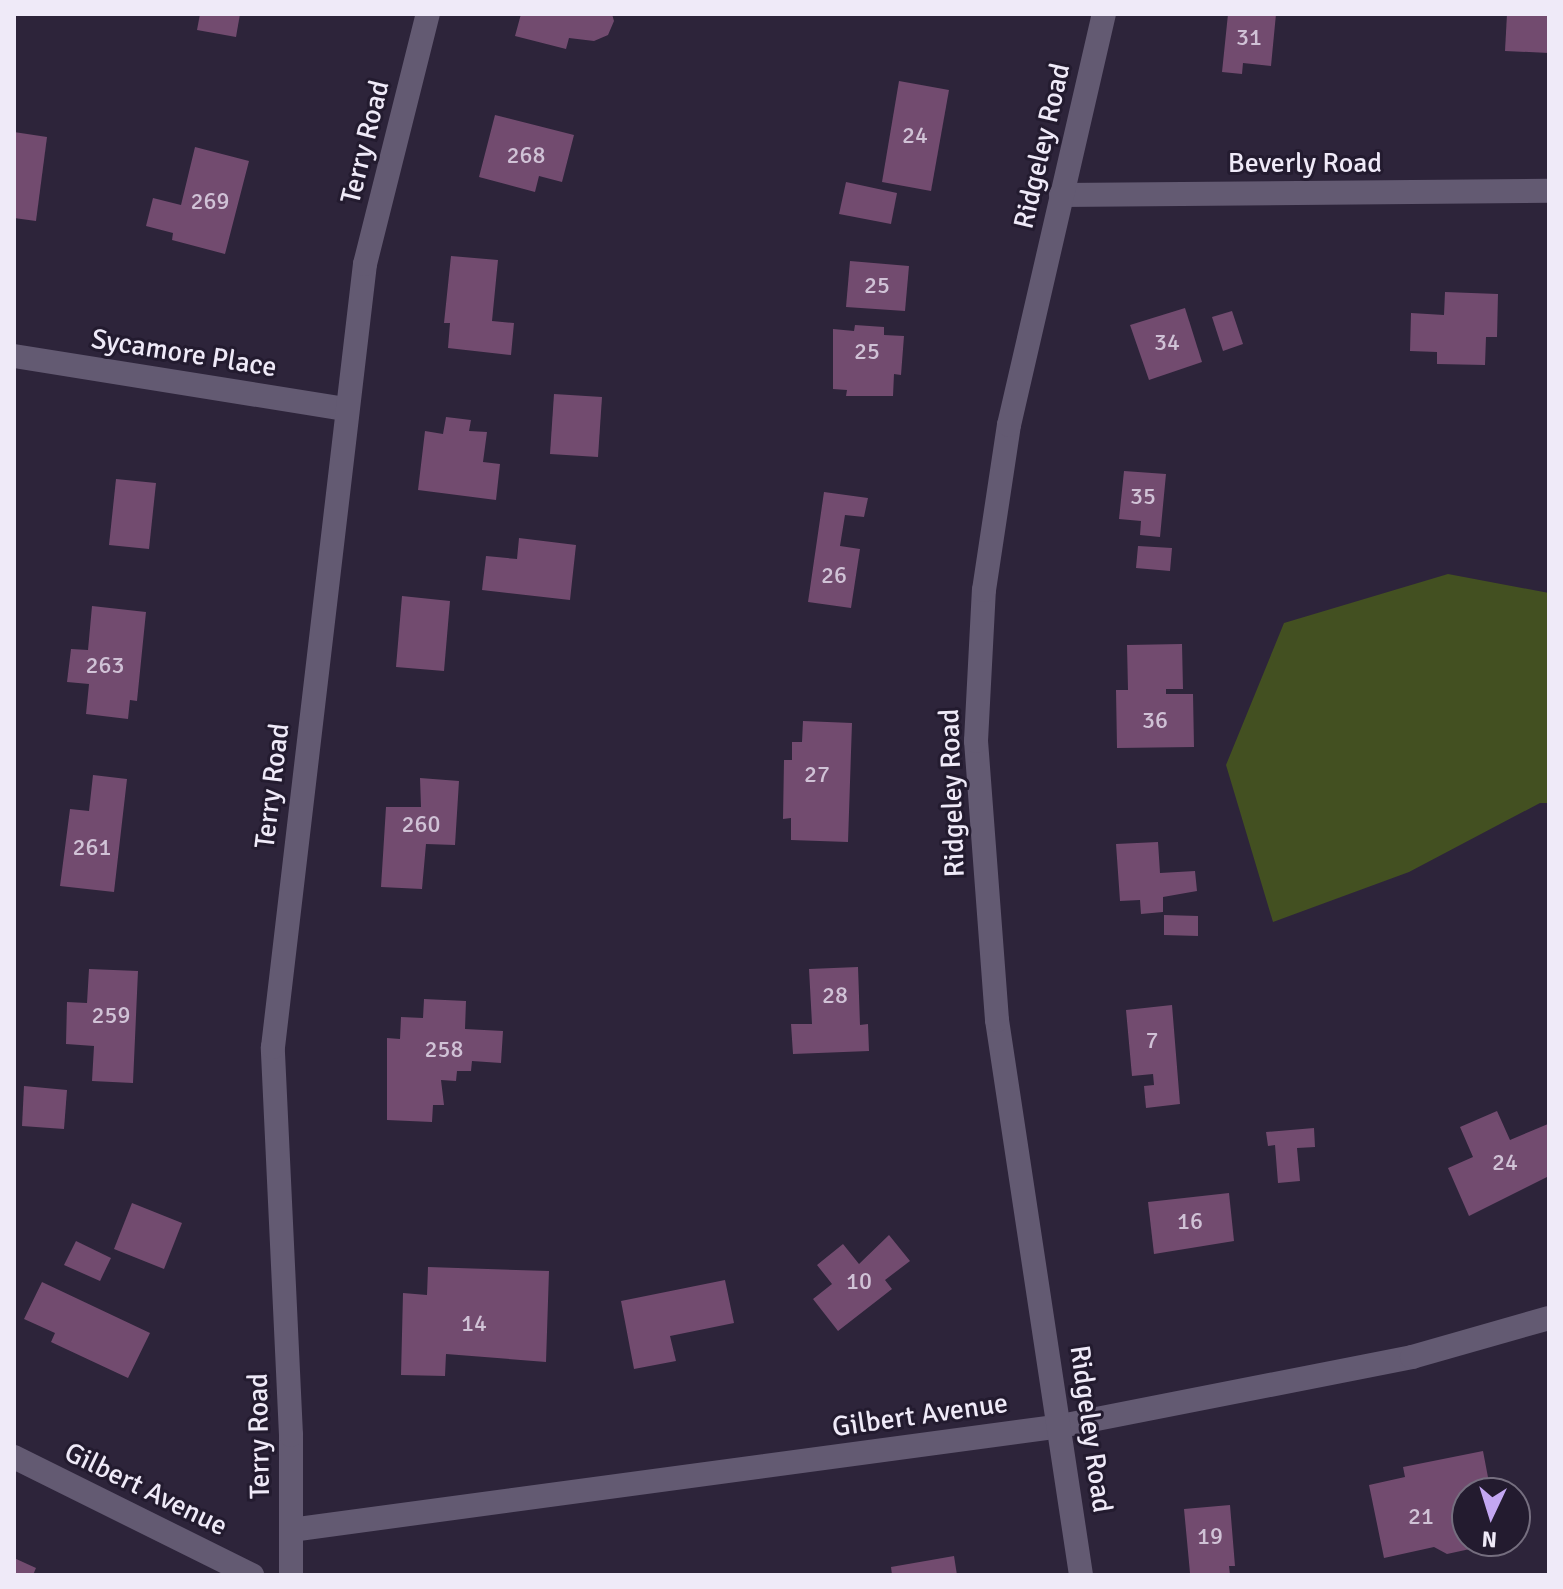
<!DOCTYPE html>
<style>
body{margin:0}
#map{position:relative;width:1563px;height:1589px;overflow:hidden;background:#2d243a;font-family:Signika,sans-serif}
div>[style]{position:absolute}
.green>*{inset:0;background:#435021}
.building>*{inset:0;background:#724b6f}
.minor>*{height:24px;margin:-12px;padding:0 12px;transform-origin:12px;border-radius:12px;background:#635a72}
.tertiary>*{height:24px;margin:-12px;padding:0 12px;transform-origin:12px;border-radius:12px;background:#635a72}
span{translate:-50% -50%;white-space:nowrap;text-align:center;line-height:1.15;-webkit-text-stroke:6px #231b2f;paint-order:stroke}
.number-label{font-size:24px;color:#d0c2d6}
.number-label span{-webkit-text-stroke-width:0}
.street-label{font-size:28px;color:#efeaf8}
.frame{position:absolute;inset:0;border:16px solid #efeaf8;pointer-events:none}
.north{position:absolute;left:1451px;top:1477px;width:80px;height:80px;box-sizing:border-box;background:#231b2f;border:2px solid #756e7f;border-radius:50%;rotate:184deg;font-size:22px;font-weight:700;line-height:32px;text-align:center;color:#efeaf8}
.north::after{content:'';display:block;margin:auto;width:28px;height:36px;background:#c3a7f2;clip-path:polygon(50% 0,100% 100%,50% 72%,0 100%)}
</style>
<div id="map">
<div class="green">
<div style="clip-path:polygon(1448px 574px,1549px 593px,1549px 803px,1540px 803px,1409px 872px,1273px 922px,1226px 765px,1284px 623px)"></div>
</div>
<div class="building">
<div style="clip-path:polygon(200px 14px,240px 14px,236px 37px,197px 30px)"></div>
<div style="clip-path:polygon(521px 14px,612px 14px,614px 21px,608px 35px,594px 41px,569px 38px,566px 49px,515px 36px)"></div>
<div style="clip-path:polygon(1228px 14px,1276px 14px,1271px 66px,1243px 63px,1242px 74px,1222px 72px)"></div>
<div style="clip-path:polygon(1507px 14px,1549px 14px,1549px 53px,1505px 51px)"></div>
<div style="clip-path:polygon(899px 81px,949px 90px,931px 191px,882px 182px)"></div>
<div style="clip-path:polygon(495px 115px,574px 135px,562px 182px,539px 176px,535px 192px,479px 177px)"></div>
<div style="clip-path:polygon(14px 132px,47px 137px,36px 221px,14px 218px)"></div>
<div style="clip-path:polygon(195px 147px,249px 161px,225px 254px,172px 240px,173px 233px,146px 226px,153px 198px,181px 205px)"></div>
<div style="clip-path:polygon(846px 182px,897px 193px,891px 224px,839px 214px)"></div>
<div style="clip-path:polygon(451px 256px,498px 260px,492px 321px,514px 323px,511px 355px,448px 348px,450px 323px,444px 323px)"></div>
<div style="clip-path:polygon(850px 261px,909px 266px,905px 311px,846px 307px)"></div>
<div style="clip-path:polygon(1445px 292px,1498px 294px,1497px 337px,1486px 337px,1485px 365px,1437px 364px,1437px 352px,1410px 351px,1411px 313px,1444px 315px)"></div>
<div style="clip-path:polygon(1185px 308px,1202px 362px,1149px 380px,1130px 325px)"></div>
<div style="clip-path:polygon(1232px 311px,1243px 344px,1223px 351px,1212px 317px)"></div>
<div style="clip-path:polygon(855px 325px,884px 327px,884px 335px,904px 336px,901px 375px,894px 374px,893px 396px,846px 396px,847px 390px,833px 389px,833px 329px,854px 331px)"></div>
<div style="clip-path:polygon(554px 394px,602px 397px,598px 457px,550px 454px)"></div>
<div style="clip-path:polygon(446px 417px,471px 420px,469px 431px,487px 432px,483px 462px,500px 464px,496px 500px,418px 490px,425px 431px,443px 434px)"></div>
<div style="clip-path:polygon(1124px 471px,1166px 474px,1160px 537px,1140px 535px,1141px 521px,1119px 519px)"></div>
<div style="clip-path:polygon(116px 479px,156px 483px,149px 549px,109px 545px)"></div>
<div style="clip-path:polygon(824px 492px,868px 498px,864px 517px,845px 515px,840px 546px,860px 549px,851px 608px,808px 602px)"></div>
<div style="clip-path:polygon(519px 538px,576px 545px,570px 600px,482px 590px,486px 556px,517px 559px)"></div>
<div style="clip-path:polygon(1138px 546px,1172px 548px,1170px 571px,1136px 568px)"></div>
<div style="clip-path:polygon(402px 596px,450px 601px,444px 671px,396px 667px)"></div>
<div style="clip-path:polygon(92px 606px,146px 612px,137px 701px,130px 700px,128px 719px,86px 714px,89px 684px,67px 682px,71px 649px,88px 650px)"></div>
<div style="clip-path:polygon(1182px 644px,1183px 689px,1166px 689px,1166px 694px,1193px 694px,1194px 747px,1117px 748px,1116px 690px,1128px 690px,1127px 645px)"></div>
<div style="clip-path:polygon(803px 721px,852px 723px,848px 842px,791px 840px,791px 818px,783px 819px,784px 760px,792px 760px,792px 742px,802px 742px)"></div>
<div style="clip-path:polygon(93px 775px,127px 779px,114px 892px,60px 886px,70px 809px,89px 811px)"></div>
<div style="clip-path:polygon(420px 778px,459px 781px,455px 845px,426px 844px,422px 889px,381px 887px,386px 807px,421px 807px)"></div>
<div style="clip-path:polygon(1158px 842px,1160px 873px,1195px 871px,1197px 891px,1163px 897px,1163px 912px,1141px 914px,1140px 900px,1120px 901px,1116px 844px)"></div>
<div style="clip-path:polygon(1164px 915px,1198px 916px,1198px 936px,1164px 935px)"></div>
<div style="clip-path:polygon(858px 967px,860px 1025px,868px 1024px,869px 1051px,793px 1054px,791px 1024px,812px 1024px,809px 969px)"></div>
<div style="clip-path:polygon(89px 969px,138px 971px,133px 1083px,92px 1081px,94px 1046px,66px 1044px,67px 1002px,87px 1003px)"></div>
<div style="clip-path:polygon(424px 999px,466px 1001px,465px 1029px,503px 1031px,501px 1063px,472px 1061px,471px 1071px,457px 1071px,456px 1081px,441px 1080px,444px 1105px,433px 1105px,432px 1122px,387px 1120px,387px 1038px,400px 1039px,401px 1017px,423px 1018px)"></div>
<div style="clip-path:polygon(1172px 1005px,1180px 1104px,1146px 1108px,1144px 1086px,1154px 1085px,1153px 1074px,1132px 1076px,1126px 1010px)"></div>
<div style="clip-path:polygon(24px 1086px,67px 1090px,64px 1129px,22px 1126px)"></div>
<div style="clip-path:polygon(1497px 1111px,1510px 1140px,1548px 1124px,1549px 1176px,1469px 1216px,1448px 1168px,1473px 1157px,1460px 1127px)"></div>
<div style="clip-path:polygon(1314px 1128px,1315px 1147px,1297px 1148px,1300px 1181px,1278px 1183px,1275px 1145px,1268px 1146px,1266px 1132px)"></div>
<div style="clip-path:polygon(1229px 1193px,1234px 1241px,1154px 1254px,1148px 1202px)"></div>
<div style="clip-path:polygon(132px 1203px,182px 1223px,164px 1269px,114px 1249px)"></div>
<div style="clip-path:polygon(889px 1235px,910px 1261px,885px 1280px,892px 1289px,838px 1331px,813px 1299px,832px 1284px,817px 1265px,843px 1244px,859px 1264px)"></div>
<div style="clip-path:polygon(76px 1241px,111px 1258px,100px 1281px,64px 1265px)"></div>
<div style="clip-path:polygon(428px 1267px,549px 1271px,546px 1362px,446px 1354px,445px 1376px,401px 1375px,403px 1293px,427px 1295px)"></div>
<div style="clip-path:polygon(725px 1280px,734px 1323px,670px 1336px,676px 1361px,634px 1369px,621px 1301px)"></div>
<div style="clip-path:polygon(42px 1282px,150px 1333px,128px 1378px,51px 1342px,55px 1333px,24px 1319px)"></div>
<div style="clip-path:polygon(1483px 1451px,1491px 1493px,1467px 1493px,1467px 1541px,1476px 1541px,1470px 1549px,1447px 1554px,1434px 1547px,1384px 1558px,1369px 1485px,1405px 1477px,1403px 1467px)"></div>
<div style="clip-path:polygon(1230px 1505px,1235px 1566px,1229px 1566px,1230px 1575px,1190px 1573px,1184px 1509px)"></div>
<div style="clip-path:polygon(954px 1556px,957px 1575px,892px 1575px,891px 1567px)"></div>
<div style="clip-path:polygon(14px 1558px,36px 1568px,33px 1575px,14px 1575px)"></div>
</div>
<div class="minor">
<div style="left:1061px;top:195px;width:488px;rotate:-0.5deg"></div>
<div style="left:14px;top:356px;width:336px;rotate:9.1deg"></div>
<div style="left:14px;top:1457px;width:266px;rotate:26.4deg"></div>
<div style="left:291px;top:1530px;width:777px;rotate:-7.69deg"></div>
<div style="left:1061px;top:1426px;width:358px;rotate:-11.1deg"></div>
<div style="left:1412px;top:1357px;width:142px;rotate:-15.9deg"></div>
<div style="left:1081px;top:1575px;width:561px;rotate:-98.61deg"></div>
<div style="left:997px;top:1020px;width:280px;rotate:-94.3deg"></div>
<div style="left:976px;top:741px;width:151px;rotate:-87deg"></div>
<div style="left:984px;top:590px;width:167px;rotate:-81.4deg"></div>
<div style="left:1009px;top:425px;width:422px;rotate:-77deg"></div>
</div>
<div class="tertiary">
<div style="left:291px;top:1575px;width:140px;rotate:-90deg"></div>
<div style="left:291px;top:1435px;width:388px;rotate:-92.7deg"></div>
<div style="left:273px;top:1047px;width:788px;rotate:-83.3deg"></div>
<div style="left:365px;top:264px;width:258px;rotate:-75.9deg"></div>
</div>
<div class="number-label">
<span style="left:1249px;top:38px">31</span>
<span style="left:915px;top:136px">24</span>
<span style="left:526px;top:156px">268</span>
<span style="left:210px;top:202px">269</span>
<span style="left:877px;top:286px">25</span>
<span style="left:1167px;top:343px">34</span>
<span style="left:867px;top:352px">25</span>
<span style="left:1143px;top:497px">35</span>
<span style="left:834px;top:576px">26</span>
<span style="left:105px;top:666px">263</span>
<span style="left:1155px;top:721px">36</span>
<span style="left:817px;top:775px">27</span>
<span style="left:421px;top:825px">260</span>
<span style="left:92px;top:848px">261</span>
<span style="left:835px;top:996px">28</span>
<span style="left:111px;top:1016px">259</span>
<span style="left:1152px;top:1041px">7</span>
<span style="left:444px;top:1050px">258</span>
<span style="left:1505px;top:1163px">24</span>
<span style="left:1190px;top:1222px">16</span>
<span style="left:859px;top:1282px">10</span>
<span style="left:474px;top:1324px">14</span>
<span style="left:1421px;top:1517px">21</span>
<span style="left:1210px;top:1537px">19</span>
</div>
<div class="street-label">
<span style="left:365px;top:142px;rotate:-76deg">Terry Road</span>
<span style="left:1042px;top:146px;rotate:-77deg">Ridgeley Road</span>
<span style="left:1305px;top:163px">Beverly Road</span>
<span style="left:184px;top:353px;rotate:9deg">Sycamore Place</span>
<span style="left:272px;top:786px;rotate:-83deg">Terry Road</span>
<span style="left:952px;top:793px;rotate:-92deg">Ridgeley Road</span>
<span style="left:920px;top:1415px;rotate:-8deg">Gilbert Avenue</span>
<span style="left:1091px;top:1429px;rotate:82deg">Ridgeley Road</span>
<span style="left:259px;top:1436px;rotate:-91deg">Terry Road</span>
<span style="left:146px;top:1489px;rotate:26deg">Gilbert Avenue</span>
</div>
<div class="frame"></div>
<div class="north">N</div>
</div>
